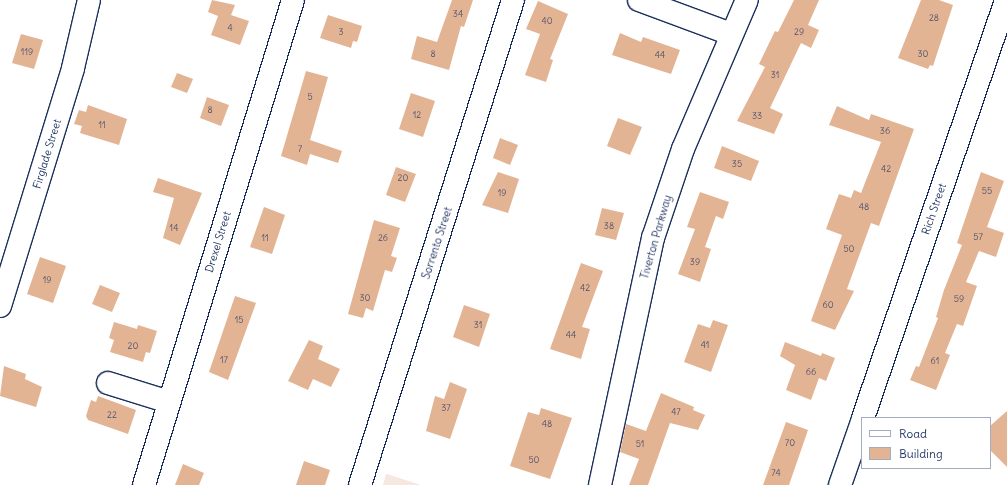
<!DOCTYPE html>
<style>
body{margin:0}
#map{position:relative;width:1007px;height:485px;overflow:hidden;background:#fff;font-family:Delius,sans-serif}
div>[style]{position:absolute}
.built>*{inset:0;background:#f7e8df}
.building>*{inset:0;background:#e3b494}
.roads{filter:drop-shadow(1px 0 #1b2f5e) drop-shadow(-1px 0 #1b2f5e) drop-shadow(0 1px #1b2f5e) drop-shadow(0 -1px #1b2f5e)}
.minor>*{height:22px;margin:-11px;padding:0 11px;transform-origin:11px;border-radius:11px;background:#fff}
span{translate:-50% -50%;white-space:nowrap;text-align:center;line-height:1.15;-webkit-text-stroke:4px #fff;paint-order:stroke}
.number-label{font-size:9px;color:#4d506c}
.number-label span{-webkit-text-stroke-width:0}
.street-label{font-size:11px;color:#1b2f5e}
.legend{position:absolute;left:861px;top:417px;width:130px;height:52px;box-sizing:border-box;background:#fff;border:1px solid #a4acbf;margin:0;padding:5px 7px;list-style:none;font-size:12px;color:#1b2f5e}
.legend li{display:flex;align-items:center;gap:8px;height:20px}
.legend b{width:20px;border:1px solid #a4acbf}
</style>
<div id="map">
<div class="built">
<div style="clip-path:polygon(386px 474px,387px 474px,421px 485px,383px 485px)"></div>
</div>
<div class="building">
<div style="clip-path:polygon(212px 0,235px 5px,231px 15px,249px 21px,240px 45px,211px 35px,218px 16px,208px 12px)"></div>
<div style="clip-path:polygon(452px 0,473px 0,464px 27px,461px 26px,449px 70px,411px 59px,417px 36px,437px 42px)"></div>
<div style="clip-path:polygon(794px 0,819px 0,808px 25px,819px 30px,811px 48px,801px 43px,770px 108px,783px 114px,774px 134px,737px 121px,765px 67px,759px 64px,775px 31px,778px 32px)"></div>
<div style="clip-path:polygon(921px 0,939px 0,953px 5px,933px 66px,930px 65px,928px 69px,898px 58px)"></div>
<div style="clip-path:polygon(538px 1px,568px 14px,550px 59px,553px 60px,546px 82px,525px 75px,540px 34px,526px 29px)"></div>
<div style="clip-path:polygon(328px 15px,362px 26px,357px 42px,353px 41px,351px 48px,320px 38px)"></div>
<div style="clip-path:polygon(620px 33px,641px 42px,643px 37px,680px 50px,671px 74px,612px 55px)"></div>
<div style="clip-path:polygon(21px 34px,43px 40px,34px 69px,12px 63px)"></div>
<div style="clip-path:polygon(306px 71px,328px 77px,310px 140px,342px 151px,338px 163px,310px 154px,307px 165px,281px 156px)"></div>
<div style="clip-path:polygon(177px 73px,193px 79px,187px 93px,171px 87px)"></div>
<div style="clip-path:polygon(411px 93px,435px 101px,423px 137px,399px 129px)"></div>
<div style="clip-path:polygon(207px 97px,229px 105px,221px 126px,200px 118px)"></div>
<div style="clip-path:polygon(88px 105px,127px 119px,119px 145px,80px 133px,82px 126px,74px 124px,79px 110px,86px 112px)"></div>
<div style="clip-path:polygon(837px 106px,869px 120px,871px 114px,914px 129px,879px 226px,871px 223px,847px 289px,854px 291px,835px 330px,811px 321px,842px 235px,826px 229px,839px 194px,851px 198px,854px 190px,861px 193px,881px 142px,829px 125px)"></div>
<div style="clip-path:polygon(618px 118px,642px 127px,630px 155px,607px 146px)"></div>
<div style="clip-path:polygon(500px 138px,518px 145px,510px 165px,493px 158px)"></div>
<div style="clip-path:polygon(722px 146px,759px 161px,751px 181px,714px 168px)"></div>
<div style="clip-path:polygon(396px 167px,416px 174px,405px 202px,386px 195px)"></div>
<div style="clip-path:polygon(498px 172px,519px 179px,508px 213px,482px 205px)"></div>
<div style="clip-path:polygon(981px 172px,1004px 181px,987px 227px,1004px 233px,996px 257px,979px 251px,966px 282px,977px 286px,963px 326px,957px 324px,945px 353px,950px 355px,936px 390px,910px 380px,916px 366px,919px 367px,938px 318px,936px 317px,944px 290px,962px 245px,957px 243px)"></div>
<div style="clip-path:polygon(158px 178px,202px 193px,180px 245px,163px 238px,174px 198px,153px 192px)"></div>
<div style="clip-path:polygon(700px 192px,729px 202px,723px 219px,716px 216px,705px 247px,711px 249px,700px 282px,678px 274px,695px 229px,687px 227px)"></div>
<div style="clip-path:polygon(264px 207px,285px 215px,272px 254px,250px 247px)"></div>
<div style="clip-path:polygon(602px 208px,624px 213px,616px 240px,595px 235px)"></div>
<div style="clip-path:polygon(374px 220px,400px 228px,391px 256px,397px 258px,392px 272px,385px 270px,373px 311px,366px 308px,363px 318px,348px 314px)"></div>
<div style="clip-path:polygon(40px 257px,66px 266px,53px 303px,27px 294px)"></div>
<div style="clip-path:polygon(581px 263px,603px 271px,582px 327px,590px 329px,581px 359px,550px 349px)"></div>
<div style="clip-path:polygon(100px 285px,120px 293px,112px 312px,92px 304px)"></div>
<div style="clip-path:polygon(235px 296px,256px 303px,228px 380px,209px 372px)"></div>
<div style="clip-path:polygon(464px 305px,490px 314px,479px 347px,453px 337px)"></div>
<div style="clip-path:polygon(713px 320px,728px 325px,711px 372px,684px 362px,698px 324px,710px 328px)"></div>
<div style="clip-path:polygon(114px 322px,137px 329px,138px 325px,157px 331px,150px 353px,146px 352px,143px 362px,110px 352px,114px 340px,109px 338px)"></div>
<div style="clip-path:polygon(309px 340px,323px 346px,318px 359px,340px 369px,331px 387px,313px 379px,308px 390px,288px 381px)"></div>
<div style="clip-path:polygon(785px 342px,821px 356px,822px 353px,835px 358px,826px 381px,819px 378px,811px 400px,786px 390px,795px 365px,780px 356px)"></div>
<div style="clip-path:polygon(4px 366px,26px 374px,25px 379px,42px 387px,36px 407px,0 396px)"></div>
<div style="clip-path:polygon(450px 382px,467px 389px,450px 439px,426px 431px,435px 396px,444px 399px)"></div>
<div style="clip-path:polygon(661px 393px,694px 407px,693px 410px,705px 415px,698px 430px,670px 423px,648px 485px,629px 485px,639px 459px,620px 452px,626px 424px,646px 431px)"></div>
<div style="clip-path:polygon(98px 396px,136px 410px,128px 434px,88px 420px,86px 416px,91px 400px,96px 402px)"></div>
<div style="clip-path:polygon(541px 408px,572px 418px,550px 479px,510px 466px,528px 412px,539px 415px)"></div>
<div style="clip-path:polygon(1007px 411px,1007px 467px,990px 450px,990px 426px)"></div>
<div style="clip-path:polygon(786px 422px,808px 430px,789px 485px,763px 485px)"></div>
<div style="clip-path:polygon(304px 461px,330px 470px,325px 485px,296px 485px)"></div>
<div style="clip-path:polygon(183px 464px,204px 473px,199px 485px,175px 485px)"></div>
</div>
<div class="roads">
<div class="minor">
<div style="left:639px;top:0;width:98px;rotate:20.3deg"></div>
<div style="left:0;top:306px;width:249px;rotate:-72.9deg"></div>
<div style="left:73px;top:68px;width:70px;rotate:-76.8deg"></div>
<div style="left:108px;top:383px;width:64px;rotate:17.3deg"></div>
<div style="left:863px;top:418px;width:442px;rotate:-71.1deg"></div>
<div style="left:144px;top:485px;width:507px;rotate:-72.92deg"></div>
<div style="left:360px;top:485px;width:509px;rotate:-72.49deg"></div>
<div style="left:600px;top:485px;width:253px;rotate:-77.9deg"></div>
<div style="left:653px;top:238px;width:94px;rotate:-71.4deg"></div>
<div style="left:683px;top:149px;width:162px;rotate:-66.8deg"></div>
<div style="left:840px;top:485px;width:67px;rotate:-70.8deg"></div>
</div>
</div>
<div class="number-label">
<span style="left:458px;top:14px">34</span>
<span style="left:934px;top:18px">28</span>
<span style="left:547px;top:21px">40</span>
<span style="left:230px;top:28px">4</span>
<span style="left:341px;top:32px">3</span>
<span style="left:799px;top:32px">29</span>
<span style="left:27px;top:52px">119</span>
<span style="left:433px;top:54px">8</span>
<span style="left:923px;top:54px">30</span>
<span style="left:660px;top:55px">44</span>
<span style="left:775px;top:75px">31</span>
<span style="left:310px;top:97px">5</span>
<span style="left:210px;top:110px">8</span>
<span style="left:417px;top:115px">12</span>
<span style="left:757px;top:116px">33</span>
<span style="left:102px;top:125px">11</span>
<span style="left:885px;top:131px">36</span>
<span style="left:300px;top:149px">7</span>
<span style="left:737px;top:164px">35</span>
<span style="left:886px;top:169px">42</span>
<span style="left:403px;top:178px">20</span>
<span style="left:987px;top:191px">55</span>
<span style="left:502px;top:193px">19</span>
<span style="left:864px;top:207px">48</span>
<span style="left:609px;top:226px">38</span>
<span style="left:174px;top:228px">14</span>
<span style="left:978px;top:237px">57</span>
<span style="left:265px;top:238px">11</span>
<span style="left:383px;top:238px">26</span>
<span style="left:849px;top:249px">50</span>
<span style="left:695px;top:262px">39</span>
<span style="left:47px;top:280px">19</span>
<span style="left:585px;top:288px">42</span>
<span style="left:365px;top:298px">30</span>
<span style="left:959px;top:299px">59</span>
<span style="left:828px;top:305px">60</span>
<span style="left:239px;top:320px">15</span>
<span style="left:478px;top:325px">31</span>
<span style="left:571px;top:335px">44</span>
<span style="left:705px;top:345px">41</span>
<span style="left:133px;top:346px">20</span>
<span style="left:224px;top:360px">17</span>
<span style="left:935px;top:361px">61</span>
<span style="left:811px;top:372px">66</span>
<span style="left:446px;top:408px">37</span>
<span style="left:676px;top:412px">47</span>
<span style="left:112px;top:415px">22</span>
<span style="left:547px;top:424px">48</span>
<span style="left:790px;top:443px">70</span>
<span style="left:640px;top:444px">51</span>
<span style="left:534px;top:460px">50</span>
<span style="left:776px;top:473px">74</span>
</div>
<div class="street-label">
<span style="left:47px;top:154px;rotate:-73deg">Firglade Street</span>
<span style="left:934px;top:209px;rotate:-71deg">Rich Street</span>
<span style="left:656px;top:237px;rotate:-74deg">Tiverton Parkway</span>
<span style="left:218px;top:242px;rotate:-73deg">Drexel Street</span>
<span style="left:437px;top:243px;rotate:-72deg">Sorrento Street</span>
</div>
<ul class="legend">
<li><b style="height:5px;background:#fff"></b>Road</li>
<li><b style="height:11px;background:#e3b494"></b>Building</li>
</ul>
</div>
